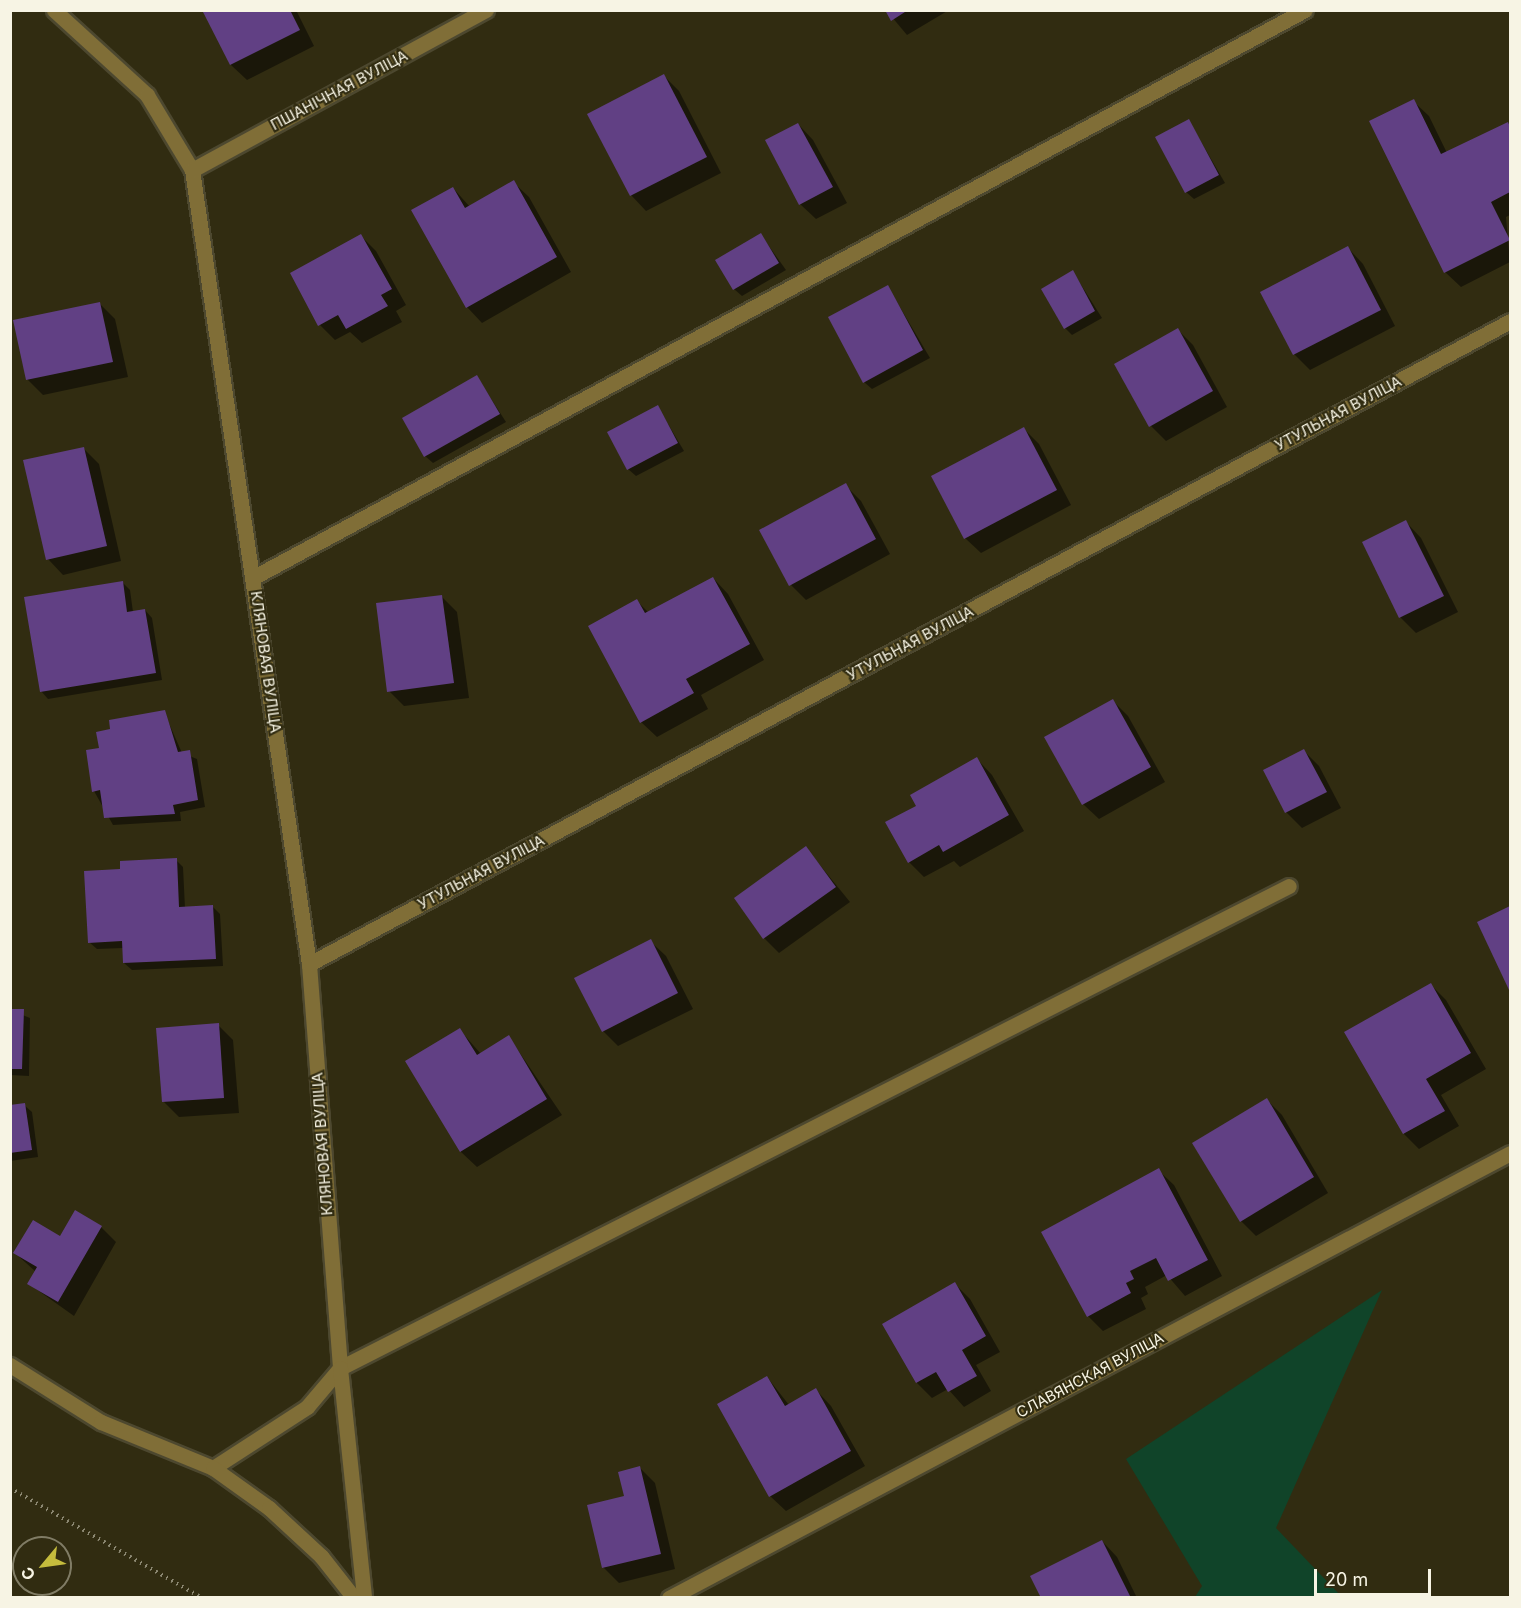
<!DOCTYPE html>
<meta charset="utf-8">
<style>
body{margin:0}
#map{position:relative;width:1521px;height:1608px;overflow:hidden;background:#312c11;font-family:Inter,sans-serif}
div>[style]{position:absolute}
.green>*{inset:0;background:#104429}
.shadow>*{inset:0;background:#0007}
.building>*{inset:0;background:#614084}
.path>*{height:4px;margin-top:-2px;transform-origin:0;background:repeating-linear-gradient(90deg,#8c8872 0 1.5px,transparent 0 6px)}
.roads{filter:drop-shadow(2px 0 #4d482f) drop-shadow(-2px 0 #4d482f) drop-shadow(0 2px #4d482f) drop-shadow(0 -2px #4d482f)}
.lane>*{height:15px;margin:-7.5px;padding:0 7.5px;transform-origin:7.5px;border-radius:7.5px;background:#806e37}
.street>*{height:15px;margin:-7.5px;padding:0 7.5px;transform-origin:7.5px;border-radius:7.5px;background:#806e37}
span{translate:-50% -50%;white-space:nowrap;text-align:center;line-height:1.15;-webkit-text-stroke:4.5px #312c11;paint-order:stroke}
.street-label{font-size:15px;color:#f7f4e4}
.frame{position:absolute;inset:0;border:12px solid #f7f4e4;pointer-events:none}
.north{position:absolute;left:12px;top:1536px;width:60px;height:60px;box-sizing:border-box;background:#312c11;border:2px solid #807c65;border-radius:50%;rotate:241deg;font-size:16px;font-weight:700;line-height:24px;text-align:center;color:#f7f4e4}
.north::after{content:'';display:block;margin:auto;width:21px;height:27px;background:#c5bc3d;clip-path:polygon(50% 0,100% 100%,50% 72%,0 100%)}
.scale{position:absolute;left:1314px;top:1569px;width:117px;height:27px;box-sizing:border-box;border:3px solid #f7f4e4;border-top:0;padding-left:8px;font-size:18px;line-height:21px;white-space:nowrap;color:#f7f4e4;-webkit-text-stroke:4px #312c11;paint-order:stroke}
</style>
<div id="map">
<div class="green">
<div style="clip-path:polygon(1382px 1290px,1276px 1528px,1342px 1597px,1195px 1597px,1202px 1586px,1126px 1459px)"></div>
</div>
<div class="shadow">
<div style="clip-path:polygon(204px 10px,296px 10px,314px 46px,247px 80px,231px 65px)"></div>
<div style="clip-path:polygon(886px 10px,949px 10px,907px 35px)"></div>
<div style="clip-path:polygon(664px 76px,679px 91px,721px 173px,646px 211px,631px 195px)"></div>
<div style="clip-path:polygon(1413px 101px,1429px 116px,1447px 153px,1510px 127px,1510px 215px,1506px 217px,1510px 262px,1461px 287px,1445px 272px)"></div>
<div style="clip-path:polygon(1189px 121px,1225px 183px,1194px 199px,1186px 192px)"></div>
<div style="clip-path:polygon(798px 124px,813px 140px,847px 203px,816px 219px,800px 204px)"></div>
<div style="clip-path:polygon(513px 182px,529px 197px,571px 272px,482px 323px,467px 307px,453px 188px,470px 207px)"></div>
<div style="clip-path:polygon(761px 235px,786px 270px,742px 296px,734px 289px)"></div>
<div style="clip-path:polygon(361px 236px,376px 251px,406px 305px,396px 311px,402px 322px,362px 343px,350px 332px,335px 340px,320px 325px)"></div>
<div style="clip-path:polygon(1348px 248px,1363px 264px,1395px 326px,1310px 370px,1294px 354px,1262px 292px)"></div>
<div style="clip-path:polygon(1073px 272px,1102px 318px,1072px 335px,1065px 328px)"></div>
<div style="clip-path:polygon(888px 287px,930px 358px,872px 389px,864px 382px)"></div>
<div style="clip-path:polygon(99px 303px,115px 319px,128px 377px,43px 395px,27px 379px)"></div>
<div style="clip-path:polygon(1178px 330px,1193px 345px,1227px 407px,1166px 441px,1151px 426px)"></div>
<div style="clip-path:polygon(477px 377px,506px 422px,433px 463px,425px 456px)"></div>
<div style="clip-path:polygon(658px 407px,684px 451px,636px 476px,628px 469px)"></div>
<div style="clip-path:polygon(1023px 428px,1039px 444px,1071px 505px,981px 553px,965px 538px)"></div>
<div style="clip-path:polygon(83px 448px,99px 464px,121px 561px,63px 575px,48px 559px)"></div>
<div style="clip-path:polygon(845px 485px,861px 501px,890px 554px,806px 600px,791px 585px)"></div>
<div style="clip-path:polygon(1406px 522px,1421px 538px,1458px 612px,1416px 633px,1400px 617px,1364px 543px)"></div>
<div style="clip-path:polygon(713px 578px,728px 594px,764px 660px,701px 695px,708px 709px,657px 737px,641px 722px,637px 601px,649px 613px)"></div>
<div style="clip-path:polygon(122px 582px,130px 590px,133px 612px,145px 610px,152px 618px,162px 680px,48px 699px,41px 691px)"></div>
<div style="clip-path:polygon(442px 597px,457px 612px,469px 698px,404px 706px,389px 691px)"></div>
<div style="clip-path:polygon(1113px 701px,1128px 716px,1165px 782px,1099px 819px,1083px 804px)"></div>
<div style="clip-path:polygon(164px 712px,182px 753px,197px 759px,205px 807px,180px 812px,181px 821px,113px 825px,94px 791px,101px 749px,112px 730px)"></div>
<div style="clip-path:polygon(1304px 751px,1319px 766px,1341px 808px,1302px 828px,1286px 812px,1265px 771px)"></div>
<div style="clip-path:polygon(977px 759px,992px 775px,1024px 831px,960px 867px,954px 861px,924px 877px,909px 862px,918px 806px)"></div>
<div style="clip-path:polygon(806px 848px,850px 902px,779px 953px,764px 938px)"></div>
<div style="clip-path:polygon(176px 860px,183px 867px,185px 908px,213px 907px,220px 914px,223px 966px,132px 970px,124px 963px,123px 948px,97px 949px,89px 942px,121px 870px)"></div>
<div style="clip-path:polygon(1510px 908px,1510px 989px,1479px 923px)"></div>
<div style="clip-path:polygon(650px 941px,666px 956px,693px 1009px,618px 1046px,603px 1031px)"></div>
<div style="clip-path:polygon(1431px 985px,1446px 1000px,1486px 1069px,1441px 1095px,1459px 1126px,1419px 1149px,1404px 1134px)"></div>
<div style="clip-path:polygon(10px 1010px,30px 1018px,29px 1076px,10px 1075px)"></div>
<div style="clip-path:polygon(218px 1025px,233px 1040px,239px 1113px,179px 1117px,164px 1102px)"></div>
<div style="clip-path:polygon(459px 1029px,481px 1054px,509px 1037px,562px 1115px,477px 1167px,461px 1152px,407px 1061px)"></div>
<div style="clip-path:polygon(1267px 1100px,1282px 1115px,1328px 1193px,1256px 1236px,1241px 1221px)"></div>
<div style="clip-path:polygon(24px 1105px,32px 1112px,38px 1157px,10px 1161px,10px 1107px)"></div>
<div style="clip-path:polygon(1158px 1170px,1174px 1185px,1222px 1276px,1185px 1296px,1167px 1275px,1145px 1287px,1148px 1294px,1141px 1298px,1146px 1309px,1103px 1331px,1088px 1316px)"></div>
<div style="clip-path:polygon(101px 1227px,116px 1242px,74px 1316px,29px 1284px,36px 1272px,15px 1253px)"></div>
<div style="clip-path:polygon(955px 1284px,970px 1299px,1000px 1352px,976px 1365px,991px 1391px,964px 1407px,948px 1389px,932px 1398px,917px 1383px,884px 1324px)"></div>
<div style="clip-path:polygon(767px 1377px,789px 1405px,816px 1390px,831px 1406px,865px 1466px,786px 1511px,770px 1496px)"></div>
<div style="clip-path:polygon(640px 1468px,655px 1483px,675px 1569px,619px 1583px,603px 1567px)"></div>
<div style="clip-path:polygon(1102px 1541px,1117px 1557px,1137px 1598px,1043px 1598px)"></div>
</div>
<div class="building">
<div style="clip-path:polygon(202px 10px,290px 10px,300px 30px,230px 65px)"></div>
<div style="clip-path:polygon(885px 10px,908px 10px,891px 21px)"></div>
<div style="clip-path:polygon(664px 74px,707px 157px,630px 196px,587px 114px)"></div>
<div style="clip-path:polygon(1414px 99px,1441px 154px,1508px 122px,1510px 127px,1510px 192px,1491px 202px,1510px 240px,1444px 273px,1369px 121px)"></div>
<div style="clip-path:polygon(1189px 119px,1219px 175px,1185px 193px,1155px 137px)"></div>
<div style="clip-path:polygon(798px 123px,833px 187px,799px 205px,765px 140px)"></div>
<div style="clip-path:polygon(514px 180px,557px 257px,466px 308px,411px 210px,453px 187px,465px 208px)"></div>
<div style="clip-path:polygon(761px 233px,779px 263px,733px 290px,715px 260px)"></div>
<div style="clip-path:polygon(361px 234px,392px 289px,381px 295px,388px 306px,346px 329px,338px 315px,318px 326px,290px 273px)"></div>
<div style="clip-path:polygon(1348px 246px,1381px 310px,1293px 355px,1260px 292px)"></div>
<div style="clip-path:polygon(1073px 270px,1095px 311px,1064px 329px,1041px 289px)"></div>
<div style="clip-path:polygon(888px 285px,923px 350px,863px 383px,828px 317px)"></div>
<div style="clip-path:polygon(100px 302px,113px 362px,26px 380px,13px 320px)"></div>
<div style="clip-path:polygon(1178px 328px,1213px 391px,1149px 427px,1114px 364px)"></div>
<div style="clip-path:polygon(477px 375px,500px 414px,424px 457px,402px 418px)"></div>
<div style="clip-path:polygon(658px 405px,678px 443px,627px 470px,607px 432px)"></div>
<div style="clip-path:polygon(1024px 427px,1057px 490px,964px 539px,931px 476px)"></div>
<div style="clip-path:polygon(84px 447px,107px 546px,46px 560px,23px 460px)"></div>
<div style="clip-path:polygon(846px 483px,876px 539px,789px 586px,759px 530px)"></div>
<div style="clip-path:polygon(1406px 520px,1444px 596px,1399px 618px,1362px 542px)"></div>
<div style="clip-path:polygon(713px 577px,750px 644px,686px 679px,694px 693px,640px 723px,588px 626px,637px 599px,645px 613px)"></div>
<div style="clip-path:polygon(123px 581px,127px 612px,145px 609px,156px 673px,40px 692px,24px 597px)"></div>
<div style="clip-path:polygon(442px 595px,454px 683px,387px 692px,376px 603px)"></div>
<div style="clip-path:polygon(1113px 699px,1151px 767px,1082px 805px,1044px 737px)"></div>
<div style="clip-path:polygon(165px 710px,178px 752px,190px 750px,198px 800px,173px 805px,175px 814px,104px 818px,100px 790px,92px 792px,86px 750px,99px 748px,96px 732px,110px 729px,109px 720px)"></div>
<div style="clip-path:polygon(1304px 749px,1327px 792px,1285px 813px,1263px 770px)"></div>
<div style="clip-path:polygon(977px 757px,1009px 815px,943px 852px,939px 845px,908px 863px,885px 822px,916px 806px,910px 795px)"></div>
<div style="clip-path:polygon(806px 846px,836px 887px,763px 939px,734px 898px)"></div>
<div style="clip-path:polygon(177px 858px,179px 907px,213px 905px,216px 959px,123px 963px,122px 941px,88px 943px,84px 871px,120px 869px,120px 861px)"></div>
<div style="clip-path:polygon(1510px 906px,1510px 992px,1477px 922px)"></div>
<div style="clip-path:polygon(651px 939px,678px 993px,602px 1032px,574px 978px)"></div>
<div style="clip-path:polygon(1431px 983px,1471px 1053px,1426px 1079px,1445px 1111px,1403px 1134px,1344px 1032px)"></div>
<div style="clip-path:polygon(10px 1009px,24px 1009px,22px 1069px,10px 1069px)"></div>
<div style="clip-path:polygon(219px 1023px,224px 1098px,162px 1102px,156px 1028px)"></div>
<div style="clip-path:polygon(460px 1028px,477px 1055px,509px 1035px,547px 1099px,460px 1152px,405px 1061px)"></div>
<div style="clip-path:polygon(1267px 1098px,1314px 1177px,1240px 1222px,1192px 1143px)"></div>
<div style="clip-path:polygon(25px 1103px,32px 1150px,10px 1153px,10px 1105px)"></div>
<div style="clip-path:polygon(1159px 1168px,1208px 1260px,1168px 1281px,1156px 1258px,1130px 1271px,1134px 1279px,1126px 1283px,1131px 1293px,1087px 1317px,1041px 1232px)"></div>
<div style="clip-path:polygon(75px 1210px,102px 1226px,58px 1302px,27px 1284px,37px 1267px,13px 1253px,33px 1220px,60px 1236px)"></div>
<div style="clip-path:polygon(955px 1282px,986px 1336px,962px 1350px,977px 1376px,948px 1392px,936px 1372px,916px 1383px,882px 1324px)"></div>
<div style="clip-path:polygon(767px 1376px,785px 1406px,816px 1388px,851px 1451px,769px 1497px,717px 1404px)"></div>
<div style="clip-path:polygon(640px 1466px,661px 1554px,602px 1568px,587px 1505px,624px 1496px,618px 1472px)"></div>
<div style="clip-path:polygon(1102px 1540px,1131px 1598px,1041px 1598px,1030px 1576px)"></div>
</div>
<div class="path">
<div style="left:10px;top:1488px;width:221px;rotate:29.8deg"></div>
</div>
<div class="roads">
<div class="lane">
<div style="left:254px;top:577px;width:1194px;rotate:-28.35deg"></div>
<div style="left:340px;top:1368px;width:1064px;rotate:-26.93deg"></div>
</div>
<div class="street">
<div style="left:54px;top:10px;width:126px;rotate:42.4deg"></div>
<div style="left:147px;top:95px;width:87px;rotate:59deg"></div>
<div style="left:192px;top:170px;width:803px;rotate:81.62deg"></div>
<div style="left:309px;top:964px;width:405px;rotate:85.6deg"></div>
<div style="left:340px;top:1368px;width:51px;rotate:130.2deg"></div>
<div style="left:307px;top:1407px;width:112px;rotate:147deg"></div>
<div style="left:192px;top:170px;width:335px;rotate:-28.6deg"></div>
<div style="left:309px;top:964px;width:1362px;rotate:-28.16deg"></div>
<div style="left:10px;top:1365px;width:107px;rotate:32.1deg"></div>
<div style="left:101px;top:1422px;width:121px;rotate:22.3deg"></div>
<div style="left:213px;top:1468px;width:69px;rotate:35.5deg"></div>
<div style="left:269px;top:1508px;width:71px;rotate:42.7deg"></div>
<div style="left:321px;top:1556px;width:53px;rotate:51.8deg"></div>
<div style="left:340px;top:1368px;width:231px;rotate:84deg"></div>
<div style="left:669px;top:1598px;width:951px;rotate:-27.88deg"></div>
</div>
</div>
<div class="street-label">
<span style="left:339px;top:90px;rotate:-28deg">ПШАНІЧНАЯ ВУЛІЦА</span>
<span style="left:1338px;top:413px;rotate:-28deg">УТУЛЬНАЯ ВУЛІЦА</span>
<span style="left:910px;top:643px;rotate:-28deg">УТУЛЬНАЯ ВУЛІЦА</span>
<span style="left:266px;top:662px;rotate:82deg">КЛЯНОВАЯ ВУЛІЦА</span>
<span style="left:481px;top:872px;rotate:-28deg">УТУЛЬНАЯ ВУЛІЦА</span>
<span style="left:322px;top:1144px;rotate:-94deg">КЛЯНОВАЯ ВУЛІЦА</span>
<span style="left:1090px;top:1375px;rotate:-28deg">СЛАВЯНСКАЯ ВУЛІЦА</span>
</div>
<div class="frame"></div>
<div class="north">С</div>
<div class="scale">20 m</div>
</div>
